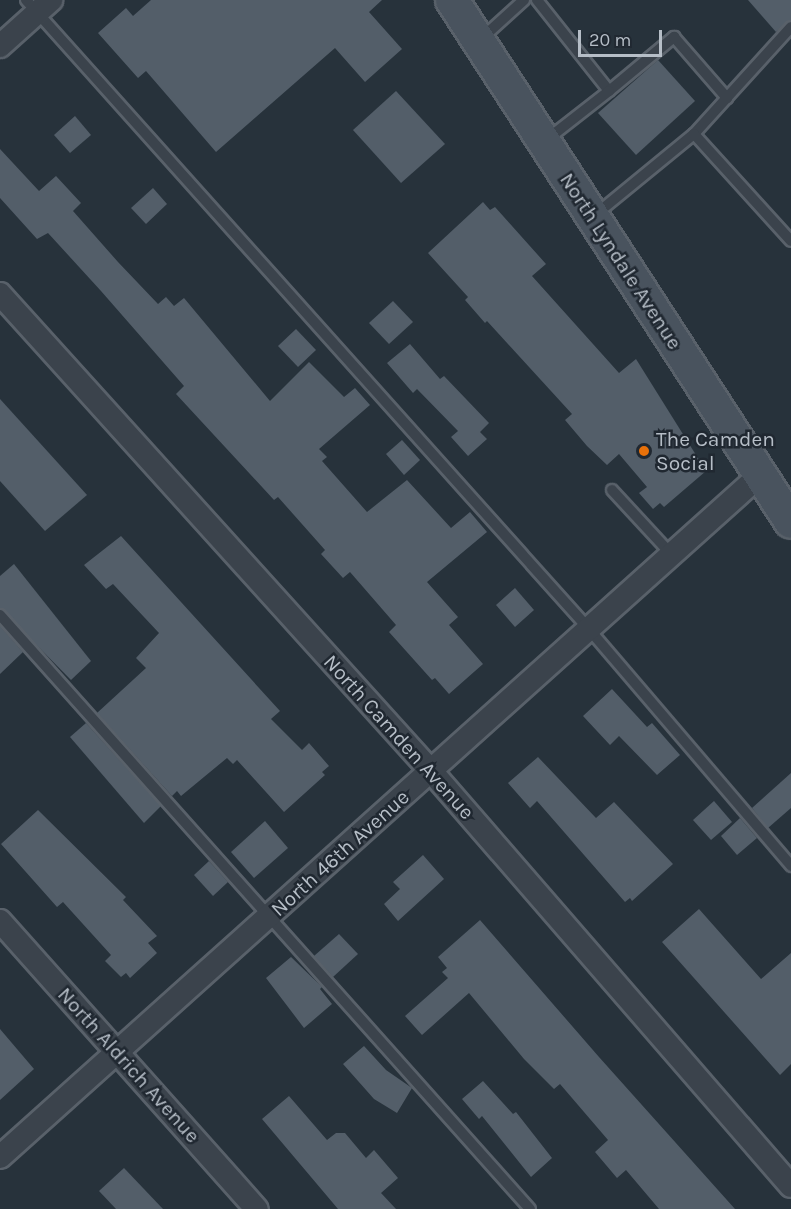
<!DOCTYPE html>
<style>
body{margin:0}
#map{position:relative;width:791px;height:1209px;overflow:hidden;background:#27323b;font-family:Karla,sans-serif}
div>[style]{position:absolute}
.building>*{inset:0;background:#535e69}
.roads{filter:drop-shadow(2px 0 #59616a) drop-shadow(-2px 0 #59616a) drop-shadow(0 2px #59616a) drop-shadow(0 -2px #59616a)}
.lane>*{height:10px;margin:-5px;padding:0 5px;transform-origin:5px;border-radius:5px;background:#3b434c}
.street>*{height:22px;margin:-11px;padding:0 11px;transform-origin:11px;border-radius:11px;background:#3b434c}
.secondary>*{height:32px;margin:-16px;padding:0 16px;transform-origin:16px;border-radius:16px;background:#49535e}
.dots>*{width:16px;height:16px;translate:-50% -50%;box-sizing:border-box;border:3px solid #202831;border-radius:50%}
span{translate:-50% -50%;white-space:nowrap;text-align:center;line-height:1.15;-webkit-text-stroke:5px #202831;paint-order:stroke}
.street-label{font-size:21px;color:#b6bec7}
.poi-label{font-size:21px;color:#b6bec7}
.left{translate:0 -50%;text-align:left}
.scale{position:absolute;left:578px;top:30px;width:84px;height:27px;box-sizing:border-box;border:3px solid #b6bec7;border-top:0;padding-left:8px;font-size:18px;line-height:21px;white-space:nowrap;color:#b6bec7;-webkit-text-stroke:4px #202831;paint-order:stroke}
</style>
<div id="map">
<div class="building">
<div style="clip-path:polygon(151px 0,382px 0,369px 12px,402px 49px,365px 82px,335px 48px,216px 152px,146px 71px,138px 78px,98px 33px,126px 8px,133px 16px)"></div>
<div style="clip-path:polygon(748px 0,791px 0,791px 20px,776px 32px)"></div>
<div style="clip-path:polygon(658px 60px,695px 101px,636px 155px,598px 113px)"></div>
<div style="clip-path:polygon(396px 91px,445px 144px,401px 183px,353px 130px)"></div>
<div style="clip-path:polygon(75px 116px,91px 135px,70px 153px,54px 135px)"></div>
<div style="clip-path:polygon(0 149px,39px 191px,56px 176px,81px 203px,73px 211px,118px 262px,158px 304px,166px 297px,174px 306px,184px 298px,270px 401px,309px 362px,344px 397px,355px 388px,370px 405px,319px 449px,327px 457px,322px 461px,367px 512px,407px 480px,451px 528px,470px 512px,487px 532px,427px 582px,458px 617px,449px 625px,483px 664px,449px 694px,435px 678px,432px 680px,389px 632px,396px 625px,350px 572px,343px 578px,321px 554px,325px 550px,278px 497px,274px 500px,176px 394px,184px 386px,101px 291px,48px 233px,37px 239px,0 198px)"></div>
<div style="clip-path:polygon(153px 188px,167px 204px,146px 224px,131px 208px)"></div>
<div style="clip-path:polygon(483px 202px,490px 210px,495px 207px,546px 264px,532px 276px,619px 373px,636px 359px,706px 471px,664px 507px,660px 503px,653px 509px,639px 493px,647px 487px,619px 454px,607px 465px,587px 446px,565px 420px,572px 414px,487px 321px,485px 323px,465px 300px,468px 297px,428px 253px)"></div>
<div style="clip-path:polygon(393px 301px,413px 322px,389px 344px,369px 323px)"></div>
<div style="clip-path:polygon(296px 329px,316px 350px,298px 367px,278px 346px)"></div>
<div style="clip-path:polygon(410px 344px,440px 379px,444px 376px,489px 423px,480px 432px,487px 439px,468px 456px,451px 437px,458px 431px,417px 389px,413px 393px,387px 363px)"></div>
<div style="clip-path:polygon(0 399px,87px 495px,45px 531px,0 481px)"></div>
<div style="clip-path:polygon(402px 440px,420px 460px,404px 475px,386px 454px)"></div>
<div style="clip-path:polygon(121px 536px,280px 711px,271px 719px,302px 750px,309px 743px,329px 766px,322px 772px,325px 775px,284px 812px,237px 760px,233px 764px,227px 758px,181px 796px,177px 791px,172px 796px,97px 713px,146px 668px,136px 658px,159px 633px,113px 584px,106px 589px,84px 565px)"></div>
<div style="clip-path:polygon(14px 564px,91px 661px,71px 680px,0 608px,0 576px)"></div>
<div style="clip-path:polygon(515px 588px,534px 610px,515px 627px,496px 605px)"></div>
<div style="clip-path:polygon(0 626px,23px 652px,0 674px)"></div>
<div style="clip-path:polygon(612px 689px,647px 727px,652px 723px,680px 755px,657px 775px,619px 736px,610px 745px,583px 716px)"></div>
<div style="clip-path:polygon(86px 723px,161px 806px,144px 823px,70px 737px)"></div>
<div style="clip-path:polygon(538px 757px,596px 818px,614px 802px,673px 864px,632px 901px,630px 898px,625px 902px,537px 801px,530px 808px,508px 783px)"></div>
<div style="clip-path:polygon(791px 773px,791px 808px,768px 828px,752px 808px)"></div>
<div style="clip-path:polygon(714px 801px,732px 822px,711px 840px,693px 820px)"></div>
<div style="clip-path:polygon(38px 810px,126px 897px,123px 900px,157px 936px,148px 943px,157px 953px,130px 978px,126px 973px,121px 977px,105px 961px,111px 955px,63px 902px,57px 907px,1px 844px)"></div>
<div style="clip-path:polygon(740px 818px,757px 838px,737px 855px,721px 836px)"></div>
<div style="clip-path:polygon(265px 821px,288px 848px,254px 878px,231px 852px)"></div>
<div style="clip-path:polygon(423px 855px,444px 879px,398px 921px,384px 904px,400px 889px,393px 882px)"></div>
<div style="clip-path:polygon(209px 861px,228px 882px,213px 896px,194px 875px)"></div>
<div style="clip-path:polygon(699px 909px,761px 979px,791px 953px,791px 1064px,780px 1075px,662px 942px)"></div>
<div style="clip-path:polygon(480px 920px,599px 1057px,735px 1209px,659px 1209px,626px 1170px,617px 1178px,595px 1152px,608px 1140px,560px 1084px,554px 1089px,524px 1059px,469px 993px,422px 1035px,405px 1016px,448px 978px,442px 972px,447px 968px,438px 957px)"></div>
<div style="clip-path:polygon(339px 934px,358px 954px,333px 977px,314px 956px)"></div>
<div style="clip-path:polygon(291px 957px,322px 987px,320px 989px,332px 1004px,304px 1028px,266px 978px)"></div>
<div style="clip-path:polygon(0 1029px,34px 1069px,0 1100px)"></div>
<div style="clip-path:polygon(364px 1046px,386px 1070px,412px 1088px,397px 1113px,374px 1099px,343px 1064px)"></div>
<div style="clip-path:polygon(483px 1081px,513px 1114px,516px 1112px,552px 1158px,531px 1177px,482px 1116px,479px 1119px,462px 1099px)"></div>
<div style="clip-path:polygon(289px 1096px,327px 1140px,336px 1133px,345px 1133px,366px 1158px,374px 1150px,398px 1178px,381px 1193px,396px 1209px,338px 1209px,262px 1119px)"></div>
<div style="clip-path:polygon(124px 1168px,163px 1209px,116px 1209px,99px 1191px)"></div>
</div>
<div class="roads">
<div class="lane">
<div style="left:26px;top:0;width:843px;rotate:48.17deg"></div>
<div style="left:588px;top:628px;width:313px;rotate:49.5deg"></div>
<div style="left:537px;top:0;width:116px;rotate:51.6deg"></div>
<div style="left:609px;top:91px;width:85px;rotate:-39.7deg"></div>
<div style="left:674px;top:37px;width:81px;rotate:49deg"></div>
<div style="left:481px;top:39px;width:58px;rotate:-42.2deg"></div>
<div style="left:694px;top:134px;width:144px;rotate:-47.8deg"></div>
<div style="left:545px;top:141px;width:81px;rotate:-38deg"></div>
<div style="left:595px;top:215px;width:128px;rotate:-39.3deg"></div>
<div style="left:694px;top:134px;width:144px;rotate:47.8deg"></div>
<div style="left:612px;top:490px;width:87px;rotate:47.3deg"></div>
<div style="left:0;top:615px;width:796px;rotate:48.26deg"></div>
</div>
<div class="street">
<div style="left:0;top:46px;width:69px;rotate:-42deg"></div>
<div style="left:0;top:294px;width:643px;rotate:47.9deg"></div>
<div style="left:431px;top:771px;width:549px;rotate:49.06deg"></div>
<div style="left:0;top:921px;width:386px;rotate:48.3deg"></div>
<div style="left:0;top:1157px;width:1021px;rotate:-41.9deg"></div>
</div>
<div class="secondary">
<div style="left:452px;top:0;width:622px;rotate:57deg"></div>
</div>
</div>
<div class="dots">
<div style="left:644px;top:451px;background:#e8710a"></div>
</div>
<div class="street-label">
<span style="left:621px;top:261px;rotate:57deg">North Lyndale Avenue</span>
<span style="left:399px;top:737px;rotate:48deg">North Camden Avenue</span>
<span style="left:340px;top:853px;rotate:-42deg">North 46th Avenue</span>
<span style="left:129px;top:1065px;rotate:48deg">North Aldrich Avenue</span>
</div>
<div class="poi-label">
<span class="left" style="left:656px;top:451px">The Camden<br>Social</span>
</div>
<div class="scale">20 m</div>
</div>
